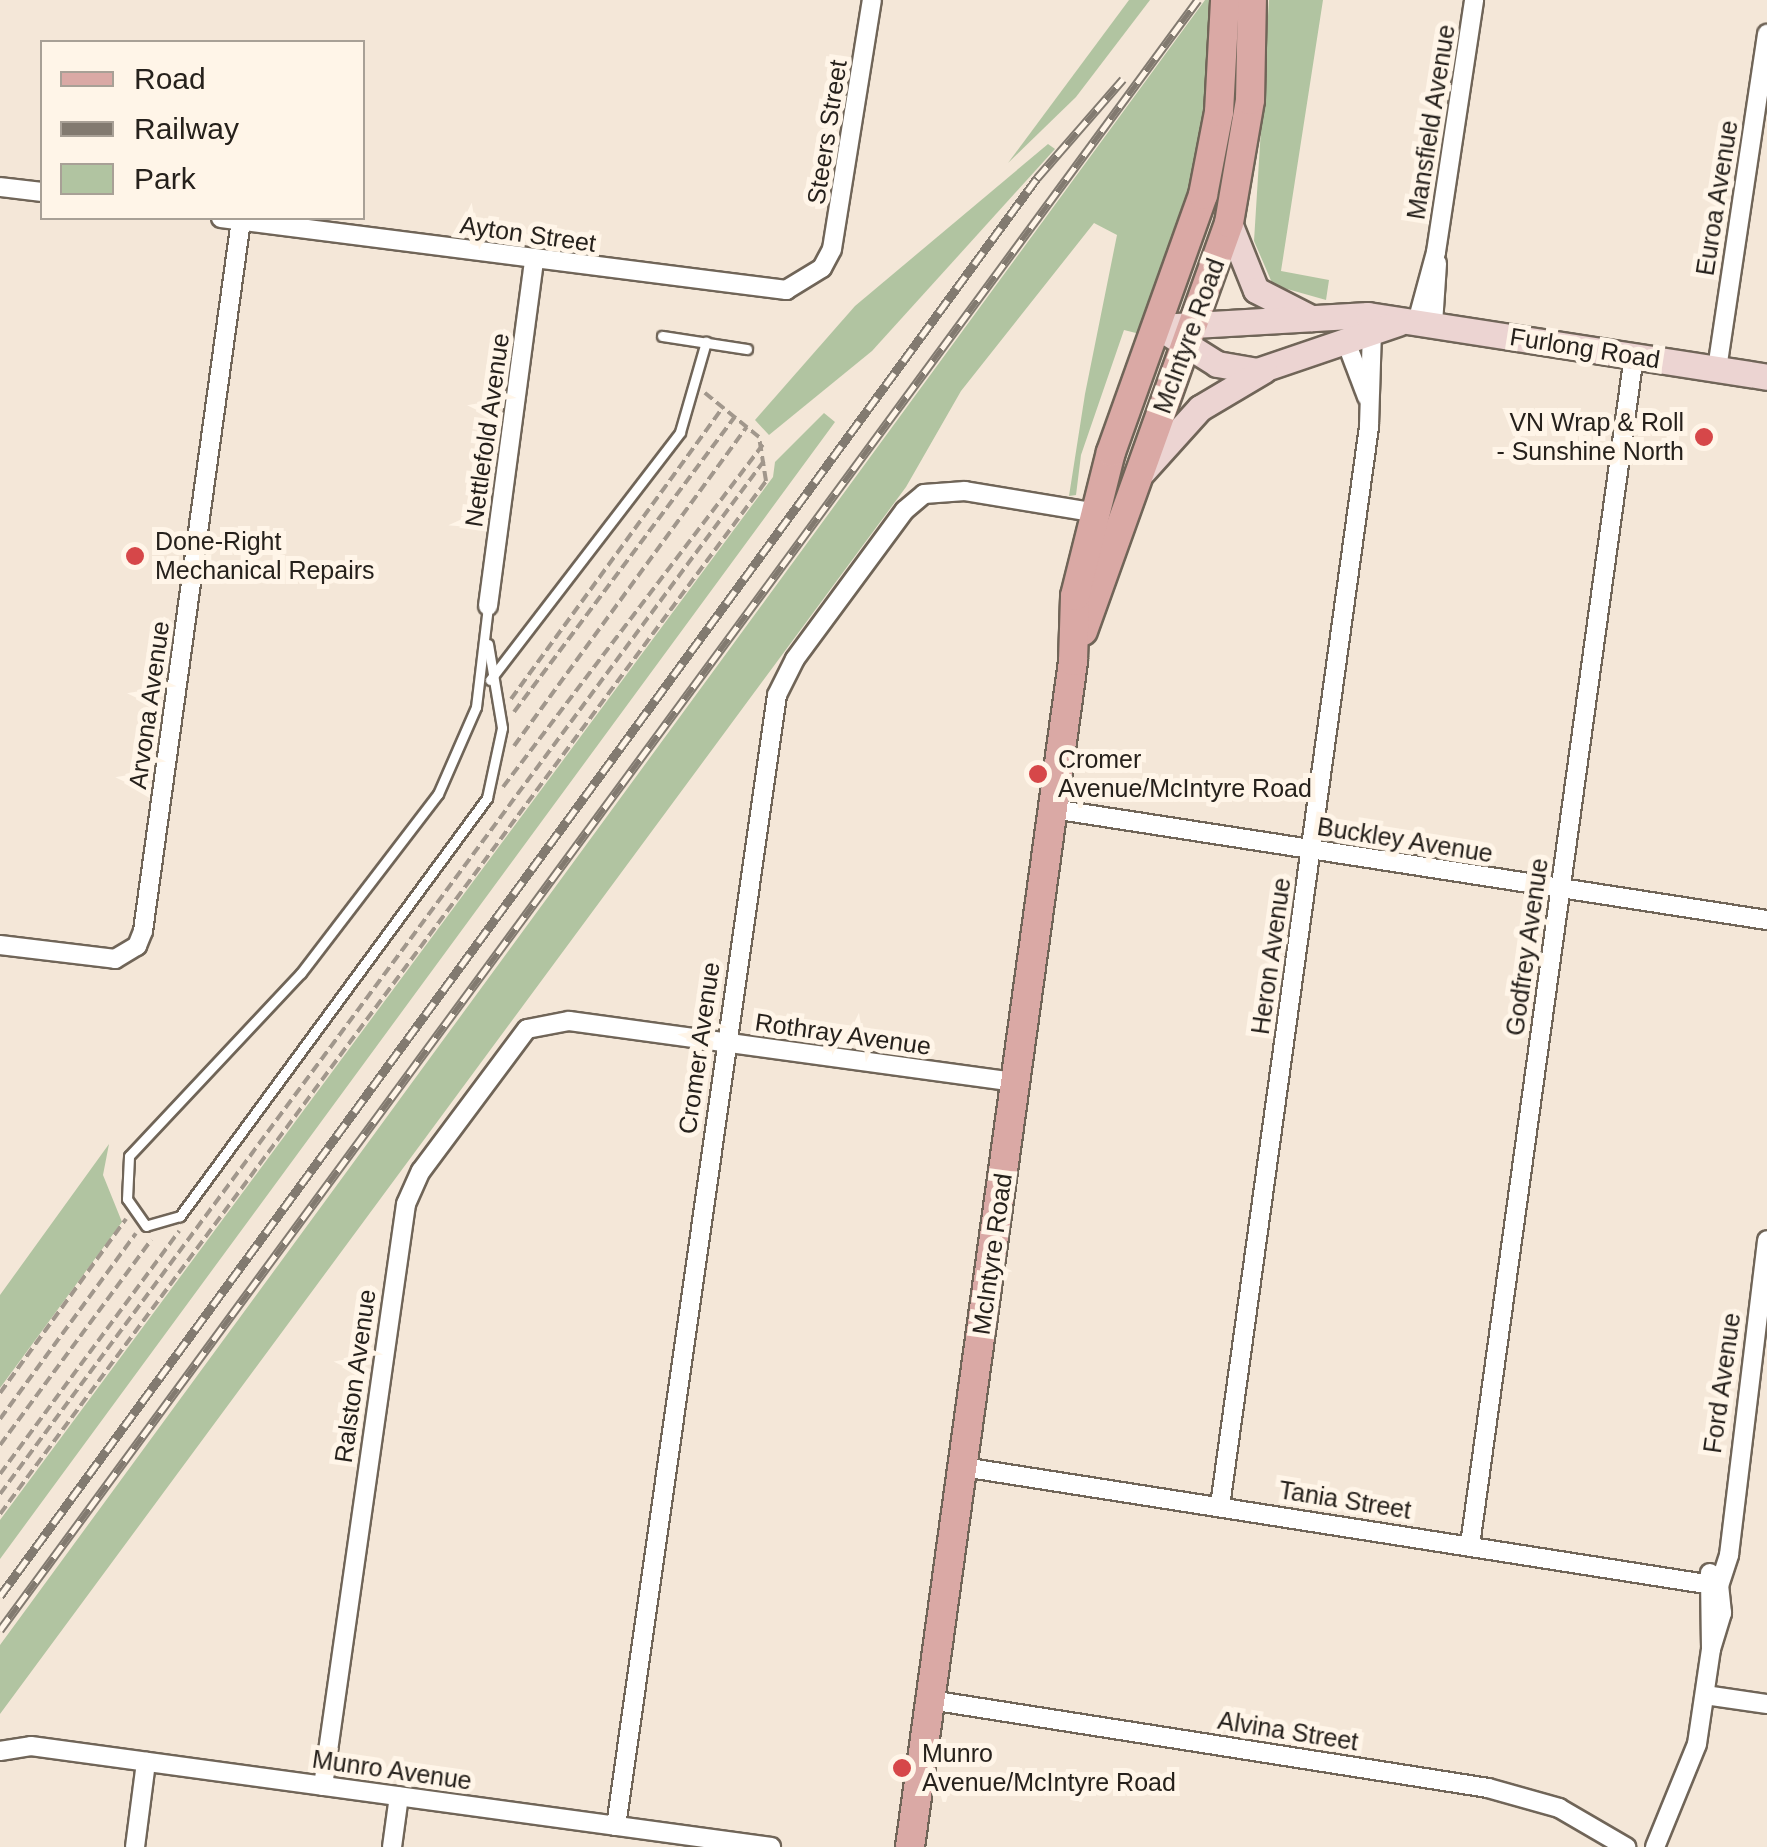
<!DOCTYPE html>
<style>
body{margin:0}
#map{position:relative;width:1767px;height:1847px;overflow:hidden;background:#f4e7d8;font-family:Helvetica,sans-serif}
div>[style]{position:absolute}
.green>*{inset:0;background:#b1c4a1}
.path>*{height:4px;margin-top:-2px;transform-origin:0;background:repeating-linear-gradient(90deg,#a1978c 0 10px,transparent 0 15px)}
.roads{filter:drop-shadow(2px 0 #706558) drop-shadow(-2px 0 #706558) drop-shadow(0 2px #706558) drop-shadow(0 -2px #706558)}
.lane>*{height:9px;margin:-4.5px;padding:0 4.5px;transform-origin:4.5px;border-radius:4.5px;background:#fff}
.street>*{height:18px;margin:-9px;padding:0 9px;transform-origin:9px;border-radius:9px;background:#fff}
.secondary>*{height:25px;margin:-12.5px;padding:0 12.5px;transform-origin:12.5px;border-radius:12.5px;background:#ecd4d2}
.primary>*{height:28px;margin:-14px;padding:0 14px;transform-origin:14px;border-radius:14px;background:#daa9a5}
.rail>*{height:9px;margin-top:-4.5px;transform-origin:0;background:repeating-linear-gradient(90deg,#fff5e8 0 15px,#827a70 0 30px);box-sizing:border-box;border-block:2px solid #827a70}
.dots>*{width:28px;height:28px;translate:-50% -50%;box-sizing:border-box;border:5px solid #fff5e8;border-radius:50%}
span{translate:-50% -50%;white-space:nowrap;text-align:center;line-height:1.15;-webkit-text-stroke:10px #fff5e8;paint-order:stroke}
.street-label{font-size:25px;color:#26211c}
.poi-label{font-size:25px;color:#26211c}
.right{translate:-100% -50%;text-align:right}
.left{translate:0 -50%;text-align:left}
.legend{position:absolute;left:40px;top:40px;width:325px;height:180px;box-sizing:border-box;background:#fff5e8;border:2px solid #a8a096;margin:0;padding:12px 18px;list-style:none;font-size:30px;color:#26211c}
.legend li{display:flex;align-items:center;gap:20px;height:50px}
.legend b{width:50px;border:2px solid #a8a096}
</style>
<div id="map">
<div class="green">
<div style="clip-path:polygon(1129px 0,1150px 0,1076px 97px,1008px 163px)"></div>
<div style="clip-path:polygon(1205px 0,1212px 0,1210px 80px,1199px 166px,1140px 334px,1124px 330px,1081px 455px,1076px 495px,1069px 496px,1085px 394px,1117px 235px,1094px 223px,961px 391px,906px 487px,0 1714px,0 1645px)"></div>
<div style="clip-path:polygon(1269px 0,1323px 0,1281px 271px,1329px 280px,1326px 300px,1273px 285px,1254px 241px)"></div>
<div style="clip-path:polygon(1048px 144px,1055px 149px,872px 351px,769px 435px,755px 420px,855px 306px)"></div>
<div style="clip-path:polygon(824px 413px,835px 422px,0 1559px,0 1520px,773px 477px,775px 462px)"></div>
<div style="clip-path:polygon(109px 1144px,103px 1175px,122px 1222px,0 1388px,0 1295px)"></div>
</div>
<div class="path">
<div style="left:511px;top:699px;width:361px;rotate:-54deg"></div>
<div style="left:514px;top:712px;width:369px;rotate:-53.2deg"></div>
<div style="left:514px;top:746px;width:395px;rotate:-53.9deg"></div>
<div style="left:503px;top:787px;width:430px;rotate:-52.8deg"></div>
<div style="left:0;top:1393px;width:215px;rotate:-54.1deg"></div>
<div style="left:0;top:1419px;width:230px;rotate:-53.8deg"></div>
<div style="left:0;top:1445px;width:255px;rotate:-53.6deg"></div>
<div style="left:0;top:1474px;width:302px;rotate:-53.6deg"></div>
<div style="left:0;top:1494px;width:1288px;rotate:-53.52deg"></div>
<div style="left:0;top:1514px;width:1286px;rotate:-53.44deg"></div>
<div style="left:766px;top:481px;width:45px;rotate:-99deg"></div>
<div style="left:759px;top:437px;width:70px;rotate:-140.8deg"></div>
</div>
<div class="roads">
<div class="lane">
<div style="left:662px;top:336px;width:86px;rotate:8.7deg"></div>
<div style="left:488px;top:644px;width:85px;rotate:80.5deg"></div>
<div style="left:502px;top:728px;width:72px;rotate:102.1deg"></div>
<div style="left:487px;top:798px;width:519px;rotate:126.3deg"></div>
<div style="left:180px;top:1216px;width:35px;rotate:164deg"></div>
<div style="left:146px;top:1226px;width:33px;rotate:-125deg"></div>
<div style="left:127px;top:1199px;width:43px;rotate:-87.3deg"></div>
<div style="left:129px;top:1156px;width:251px;rotate:-46.8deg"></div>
<div style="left:301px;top:973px;width:225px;rotate:-52.6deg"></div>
<div style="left:438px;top:794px;width:95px;rotate:-66.4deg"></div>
<div style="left:476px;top:707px;width:102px;rotate:-83.2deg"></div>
<div style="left:490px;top:680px;width:312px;rotate:-52.5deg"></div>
<div style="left:680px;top:432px;width:94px;rotate:-73.9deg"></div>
</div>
<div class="street">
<div style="left:0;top:187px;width:42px;rotate:6.8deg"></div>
<div style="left:221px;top:218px;width:570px;rotate:7.26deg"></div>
<div style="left:786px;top:290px;width:42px;rotate:-31.4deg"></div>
<div style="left:822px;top:268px;width:21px;rotate:-62deg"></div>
<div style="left:832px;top:249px;width:252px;rotate:-80.9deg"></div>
<div style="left:1417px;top:322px;width:73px;rotate:-74.8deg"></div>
<div style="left:1436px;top:252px;width:255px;rotate:-81.4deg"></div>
<div style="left:1433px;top:324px;width:61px;rotate:-86.2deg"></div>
<div style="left:1345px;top:339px;width:62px;rotate:69.2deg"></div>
<div style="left:1717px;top:369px;width:339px;rotate:-81.5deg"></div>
<div style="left:488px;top:606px;width:349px;rotate:-82.4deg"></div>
<div style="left:1053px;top:809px;width:723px;rotate:8.84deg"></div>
<div style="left:0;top:945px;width:116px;rotate:6.9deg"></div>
<div style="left:115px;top:959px;width:26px;rotate:-31deg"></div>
<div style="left:137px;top:946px;width:16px;rotate:-68deg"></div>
<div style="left:143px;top:931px;width:718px;rotate:-82.15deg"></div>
<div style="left:963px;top:1467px;width:765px;rotate:8.95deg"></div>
<div style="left:1220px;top:1506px;width:1090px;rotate:-82.14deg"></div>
<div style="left:1369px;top:426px;width:94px;rotate:-88.2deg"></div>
<div style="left:1470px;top:1545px;width:1200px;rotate:-82.15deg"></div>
<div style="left:1711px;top:1649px;width:38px;rotate:-73deg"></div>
<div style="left:1722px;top:1613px;width:27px;rotate:-96deg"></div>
<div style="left:1719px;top:1586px;width:33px;rotate:-72deg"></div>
<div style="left:1729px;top:1555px;width:317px;rotate:-83.1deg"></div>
<div style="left:1705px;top:1695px;width:63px;rotate:8.3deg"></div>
<div style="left:930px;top:1700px;width:565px;rotate:8.96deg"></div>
<div style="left:1488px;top:1788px;width:74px;rotate:15.7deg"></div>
<div style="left:1559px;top:1808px;width:78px;rotate:30.2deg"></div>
<div style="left:0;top:1751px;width:31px;rotate:-9deg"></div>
<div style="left:31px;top:1746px;width:747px;rotate:7.77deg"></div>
<div style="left:323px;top:1786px;width:588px;rotate:-81.88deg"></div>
<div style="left:406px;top:1204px;width:36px;rotate:-66deg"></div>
<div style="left:421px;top:1171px;width:177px;rotate:-53.3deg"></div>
<div style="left:527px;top:1029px;width:43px;rotate:-10.8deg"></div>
<div style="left:569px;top:1021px;width:451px;rotate:7.8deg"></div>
<div style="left:616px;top:1826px;width:1142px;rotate:-81.9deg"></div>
<div style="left:777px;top:695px;width:40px;rotate:-63.4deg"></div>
<div style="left:795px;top:659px;width:185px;rotate:-53.6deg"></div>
<div style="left:905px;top:510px;width:25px;rotate:-40deg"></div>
<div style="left:924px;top:494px;width:41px;rotate:-4.2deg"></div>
<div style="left:965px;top:491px;width:129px;rotate:9.4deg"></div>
<div style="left:135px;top:1847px;width:86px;rotate:-82.6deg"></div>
<div style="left:392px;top:1847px;width:51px;rotate:-82.2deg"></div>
<div style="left:1655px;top:1847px;width:111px;rotate:-67.8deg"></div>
<div style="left:1697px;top:1744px;width:96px;rotate:-81.6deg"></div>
<div style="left:1711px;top:1649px;width:76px;rotate:-90.8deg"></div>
</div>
<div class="secondary">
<div style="left:1229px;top:223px;width:72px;rotate:68.1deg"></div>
<div style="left:1256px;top:290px;width:62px;rotate:27deg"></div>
<div style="left:1159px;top:327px;width:209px;rotate:-3.3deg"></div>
<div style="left:1368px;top:315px;width:404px;rotate:8.8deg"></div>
<div style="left:1171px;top:335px;width:54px;rotate:32.2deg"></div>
<div style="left:1217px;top:364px;width:41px;rotate:9.9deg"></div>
<div style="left:1257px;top:371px;width:149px;rotate:-18.8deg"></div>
<div style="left:1143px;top:471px;width:85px;rotate:-47.9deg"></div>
<div style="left:1200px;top:408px;width:74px;rotate:-30.7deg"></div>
</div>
<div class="primary">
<div style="left:1083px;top:631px;width:433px;rotate:-70.3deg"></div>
<div style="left:1229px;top:223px;width:125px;rotate:-80.3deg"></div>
<div style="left:1250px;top:100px;width:100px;rotate:-88.9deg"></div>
<div style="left:910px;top:1847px;width:1197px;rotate:-82.17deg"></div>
<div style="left:1073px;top:661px;width:65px;rotate:-88.2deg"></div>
<div style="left:1075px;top:596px;width:148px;rotate:-76deg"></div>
<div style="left:1111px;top:452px;width:273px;rotate:-70.3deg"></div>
<div style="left:1203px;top:195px;width:85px;rotate:-79.1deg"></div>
<div style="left:1219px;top:112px;width:112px;rotate:-86.9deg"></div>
</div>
</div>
<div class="rail">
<div style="left:0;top:1596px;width:1757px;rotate:-53.82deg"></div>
<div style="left:1037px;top:178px;width:131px;rotate:-49deg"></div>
<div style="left:0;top:1630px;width:2023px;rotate:-53.69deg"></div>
</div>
<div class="dots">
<div style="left:1704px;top:437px;background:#d64749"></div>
<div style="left:135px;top:556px;background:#d64749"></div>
<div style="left:1038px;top:774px;background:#d64749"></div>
<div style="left:902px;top:1768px;background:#d64749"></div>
</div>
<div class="street-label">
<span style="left:1431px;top:122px;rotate:-81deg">Mansfield Avenue</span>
<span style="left:827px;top:132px;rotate:-81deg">Steers Street</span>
<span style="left:1717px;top:198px;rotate:-81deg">Euroa Avenue</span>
<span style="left:528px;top:234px;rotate:8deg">Ayton Street</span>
<span style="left:1189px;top:336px;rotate:-70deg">McIntyre Road</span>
<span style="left:1585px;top:348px;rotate:9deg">Furlong Road</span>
<span style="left:487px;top:430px;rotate:-82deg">Nettlefold Avenue</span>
<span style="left:149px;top:705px;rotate:-82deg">Arvona Avenue</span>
<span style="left:1405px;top:840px;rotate:9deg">Buckley Avenue</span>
<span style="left:1527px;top:947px;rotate:-82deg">Godfrey Avenue</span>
<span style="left:1271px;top:956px;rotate:-82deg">Heron Avenue</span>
<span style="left:843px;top:1034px;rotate:8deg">Rothray Avenue</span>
<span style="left:699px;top:1048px;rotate:-82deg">Cromer Avenue</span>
<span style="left:992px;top:1254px;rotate:-82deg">McIntyre Road</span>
<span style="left:355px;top:1376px;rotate:-82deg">Ralston Avenue</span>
<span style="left:1722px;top:1383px;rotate:-82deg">Ford Avenue</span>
<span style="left:1345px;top:1500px;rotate:9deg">Tania Street</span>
<span style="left:1288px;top:1731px;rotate:9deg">Alvina Street</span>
<span style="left:392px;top:1770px;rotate:8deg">Munro Avenue</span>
</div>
<div class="poi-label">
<span class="right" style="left:1684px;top:437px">VN Wrap &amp; Roll<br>- Sunshine North</span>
<span class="left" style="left:155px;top:556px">Done-Right<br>Mechanical Repairs</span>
<span class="left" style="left:1058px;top:774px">Cromer<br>Avenue/McIntyre Road</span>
<span class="left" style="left:922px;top:1768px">Munro<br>Avenue/McIntyre Road</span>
</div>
<ul class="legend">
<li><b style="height:12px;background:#daa9a5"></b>Road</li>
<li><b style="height:12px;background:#827a70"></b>Railway</li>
<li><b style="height:28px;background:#b1c4a1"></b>Park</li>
</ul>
</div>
